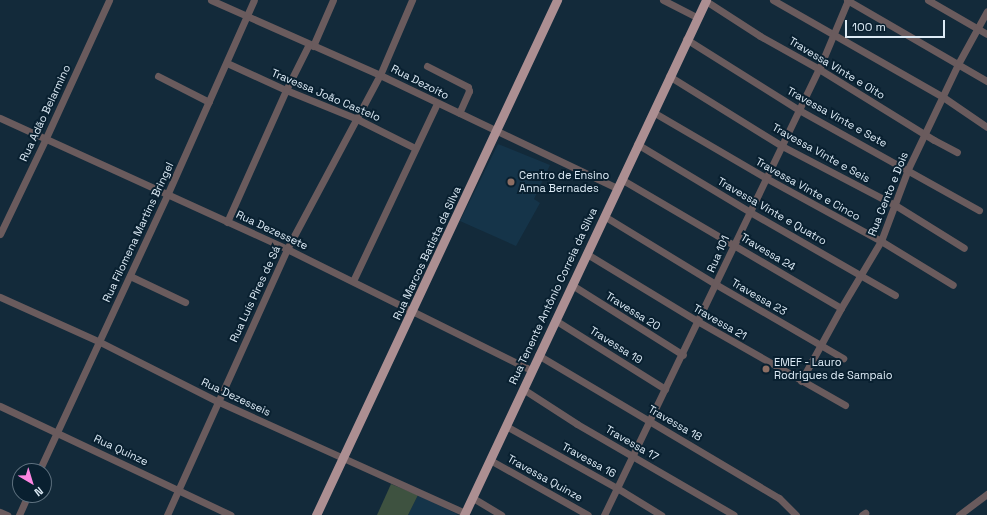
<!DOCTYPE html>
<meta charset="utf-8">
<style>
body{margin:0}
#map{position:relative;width:987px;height:515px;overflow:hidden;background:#132a3a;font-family:"Space Grotesk",sans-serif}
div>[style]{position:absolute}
.built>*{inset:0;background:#153449}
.green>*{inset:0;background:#3e5240}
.minor>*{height:7px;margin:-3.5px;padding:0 3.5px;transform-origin:3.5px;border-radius:3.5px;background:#6a5b5d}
.major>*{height:9px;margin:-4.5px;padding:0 4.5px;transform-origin:4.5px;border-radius:4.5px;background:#ac8f92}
.dots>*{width:11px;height:11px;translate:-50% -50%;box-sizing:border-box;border:2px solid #092030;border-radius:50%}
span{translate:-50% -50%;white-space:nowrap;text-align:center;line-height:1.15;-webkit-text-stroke:4px #092030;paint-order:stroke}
.street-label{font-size:11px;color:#ddebf6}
.poi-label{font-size:11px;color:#ddebf6}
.left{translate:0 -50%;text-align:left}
.north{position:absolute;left:12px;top:463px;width:40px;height:40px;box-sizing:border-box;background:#092030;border:1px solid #5e717f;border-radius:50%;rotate:142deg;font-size:11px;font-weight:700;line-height:16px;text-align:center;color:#ddebf6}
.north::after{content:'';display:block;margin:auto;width:14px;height:18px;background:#fd86e2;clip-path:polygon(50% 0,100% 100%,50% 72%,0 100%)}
.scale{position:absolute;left:845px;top:20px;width:100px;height:18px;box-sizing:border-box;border:2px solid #ddebf6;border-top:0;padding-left:5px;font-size:12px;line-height:14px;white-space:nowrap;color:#ddebf6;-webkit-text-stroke:3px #092030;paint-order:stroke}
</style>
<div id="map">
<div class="built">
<div style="clip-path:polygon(498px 144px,550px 165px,534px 199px,540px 203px,516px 246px,460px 221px)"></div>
<div style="clip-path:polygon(418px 495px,457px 514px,456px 515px,408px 515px)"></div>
</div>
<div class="green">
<div style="clip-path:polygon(391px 484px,418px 495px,408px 515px,377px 515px)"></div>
</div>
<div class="minor">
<div style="left:211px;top:0;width:185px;rotate:23.9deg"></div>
<div style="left:380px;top:75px;width:263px;rotate:25.5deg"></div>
<div style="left:663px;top:0;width:38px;rotate:27deg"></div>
<div style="left:773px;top:0;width:196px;rotate:29.7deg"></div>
<div style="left:943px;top:97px;width:53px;rotate:34.3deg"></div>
<div style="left:847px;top:0;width:162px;rotate:30.1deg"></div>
<div style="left:928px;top:0;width:68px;rotate:30deg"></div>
<div style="left:706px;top:1px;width:64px;rotate:32.9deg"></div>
<div style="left:760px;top:36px;width:68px;rotate:29.2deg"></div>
<div style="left:819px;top:69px;width:135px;rotate:31.7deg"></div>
<div style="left:934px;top:140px;width:26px;rotate:28deg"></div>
<div style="left:686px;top:39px;width:133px;rotate:32.1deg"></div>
<div style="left:799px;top:110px;width:206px;rotate:29.1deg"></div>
<div style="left:313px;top:46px;width:50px;rotate:-66.5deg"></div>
<div style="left:227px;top:63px;width:65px;rotate:24.6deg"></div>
<div style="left:286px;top:90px;width:77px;rotate:22.2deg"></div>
<div style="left:357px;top:119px;width:65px;rotate:26.6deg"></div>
<div style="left:427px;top:66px;width:46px;rotate:27.1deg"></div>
<div style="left:468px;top:87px;width:4px;rotate:76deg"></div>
<div style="left:469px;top:91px;width:24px;rotate:114deg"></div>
<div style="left:158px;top:76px;width:57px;rotate:27deg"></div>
<div style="left:669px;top:76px;width:133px;rotate:31.8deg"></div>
<div style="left:782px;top:146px;width:127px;rotate:27.6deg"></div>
<div style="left:895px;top:205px;width:81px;rotate:31.9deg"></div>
<div style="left:653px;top:112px;width:131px;rotate:30.3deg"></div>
<div style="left:766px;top:178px;width:131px;rotate:28.7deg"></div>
<div style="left:881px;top:241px;width:84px;rotate:31.4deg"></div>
<div style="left:0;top:118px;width:315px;rotate:24.5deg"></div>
<div style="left:287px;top:249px;width:272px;rotate:26.4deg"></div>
<div style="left:637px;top:144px;width:132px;rotate:31deg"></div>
<div style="left:750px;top:212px;width:167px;rotate:29.8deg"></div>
<div style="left:621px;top:179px;width:255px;rotate:30.4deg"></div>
<div style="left:604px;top:216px;width:132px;rotate:31.4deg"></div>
<div style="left:717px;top:285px;width:146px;rotate:30.1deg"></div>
<div style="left:227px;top:222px;width:145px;rotate:-65.9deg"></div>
<div style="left:286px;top:90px;width:51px;rotate:-63.4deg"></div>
<div style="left:0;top:234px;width:104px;rotate:-64.4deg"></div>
<div style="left:45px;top:140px;width:154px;rotate:-65.4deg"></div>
<div style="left:587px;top:254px;width:131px;rotate:31.3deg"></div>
<div style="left:699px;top:322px;width:168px;rotate:29.6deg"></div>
<div style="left:130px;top:276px;width:61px;rotate:25.3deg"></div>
<div style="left:353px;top:281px;width:197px;rotate:-64.7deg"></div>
<div style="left:572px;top:285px;width:131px;rotate:32.2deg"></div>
<div style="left:0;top:297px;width:110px;rotate:24.2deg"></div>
<div style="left:100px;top:342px;width:131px;rotate:26.8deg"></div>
<div style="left:217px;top:401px;width:272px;rotate:24.3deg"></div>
<div style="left:555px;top:320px;width:130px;rotate:32.1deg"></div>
<div style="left:538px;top:355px;width:280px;rotate:30.7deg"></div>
<div style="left:779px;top:498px;width:24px;rotate:45deg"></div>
<div style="left:801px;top:381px;width:83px;rotate:-61.3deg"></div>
<div style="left:841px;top:308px;width:78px;rotate:-59.2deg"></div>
<div style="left:881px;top:241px;width:77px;rotate:-69.4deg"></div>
<div style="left:908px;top:169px;width:116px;rotate:-64.5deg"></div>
<div style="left:958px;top:64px;width:60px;rotate:-61.3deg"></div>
<div style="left:523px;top:389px;width:64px;rotate:32.9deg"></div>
<div style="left:577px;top:424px;width:181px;rotate:30.1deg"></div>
<div style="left:0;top:406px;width:255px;rotate:25.3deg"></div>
<div style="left:506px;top:426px;width:127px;rotate:29.2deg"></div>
<div style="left:617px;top:488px;width:52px;rotate:31.5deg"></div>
<div style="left:490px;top:460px;width:112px;rotate:29.3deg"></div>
<div style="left:39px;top:471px;width:306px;rotate:-65.1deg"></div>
<div style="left:168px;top:193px;width:211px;rotate:-66deg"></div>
<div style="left:473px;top:498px;width:33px;rotate:31deg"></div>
<div style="left:0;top:512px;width:8px;rotate:23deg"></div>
<div style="left:19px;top:515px;width:22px;rotate:-66deg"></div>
<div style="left:167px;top:515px;width:292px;rotate:-65.7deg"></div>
<div style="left:287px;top:249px;width:197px;rotate:-61.9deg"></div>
<div style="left:380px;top:75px;width:82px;rotate:-66.9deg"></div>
<div style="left:604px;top:515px;width:495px;rotate:-64.3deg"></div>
<div style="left:819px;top:69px;width:75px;rotate:-67.2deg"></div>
<div style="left:862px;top:515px;width:4px;rotate:-34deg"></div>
<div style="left:959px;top:515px;width:35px;rotate:-37deg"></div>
</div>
<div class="major">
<div style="left:316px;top:515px;width:569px;rotate:-64.92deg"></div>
<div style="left:464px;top:515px;width:569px;rotate:-64.83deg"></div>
</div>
<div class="dots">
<div style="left:511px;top:182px;background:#8d6e63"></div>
<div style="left:766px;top:369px;background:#8d6e63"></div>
</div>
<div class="street-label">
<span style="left:837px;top:68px;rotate:31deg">Travessa Vinte e Oito</span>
<span style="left:420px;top:82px;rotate:27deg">Rua Dezoito</span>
<span style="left:326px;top:95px;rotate:23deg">Travessa João Castelo</span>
<span style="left:45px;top:113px;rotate:-65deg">Rua Adão Belarmino</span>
<span style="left:837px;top:117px;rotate:29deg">Travessa Vinte e Sete</span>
<span style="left:821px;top:153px;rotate:29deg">Travessa Vinte e Seis</span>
<span style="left:808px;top:189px;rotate:29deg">Travessa Vinte e Cinco</span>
<span style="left:888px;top:194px;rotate:-68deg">Rua Cento e Dois</span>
<span style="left:772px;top:211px;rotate:30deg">Travessa Vinte e Quatro</span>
<span style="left:272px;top:230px;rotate:25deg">Rua Dezessete</span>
<span style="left:138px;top:232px;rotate:-65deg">Rua Filomena Martins Bringel</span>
<span style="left:768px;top:252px;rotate:31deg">Travessa 24</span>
<span style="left:427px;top:253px;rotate:-65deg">Rua Marcos Batista da Silva</span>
<span style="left:718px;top:254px;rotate:-66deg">Rua 101</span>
<span style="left:255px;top:294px;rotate:-65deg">Rua Luís Pires de Sá</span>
<span style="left:553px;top:296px;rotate:-65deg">Rua Tenente Antônio Correia da Silva</span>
<span style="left:759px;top:297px;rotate:30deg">Travessa 23</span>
<span style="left:633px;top:311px;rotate:32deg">Travessa 20</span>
<span style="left:720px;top:322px;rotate:30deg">Travessa 21</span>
<span style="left:616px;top:345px;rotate:32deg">Travessa 19</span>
<span style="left:236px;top:397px;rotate:25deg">Rua Dezesseis</span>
<span style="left:675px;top:423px;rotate:30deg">Travessa 18</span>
<span style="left:632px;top:443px;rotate:30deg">Travessa 17</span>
<span style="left:121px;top:450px;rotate:25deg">Rua Quinze</span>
<span style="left:589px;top:460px;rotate:29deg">Travessa 16</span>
<span style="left:545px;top:478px;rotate:29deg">Travessa Quinze</span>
</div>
<div class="poi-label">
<span class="left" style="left:519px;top:182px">Centro de Ensino<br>Anna Bernades</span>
<span class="left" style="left:774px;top:369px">EMEF - Lauro<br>Rodrigues de Sampaio</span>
</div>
<div class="north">N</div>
<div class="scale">100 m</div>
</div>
